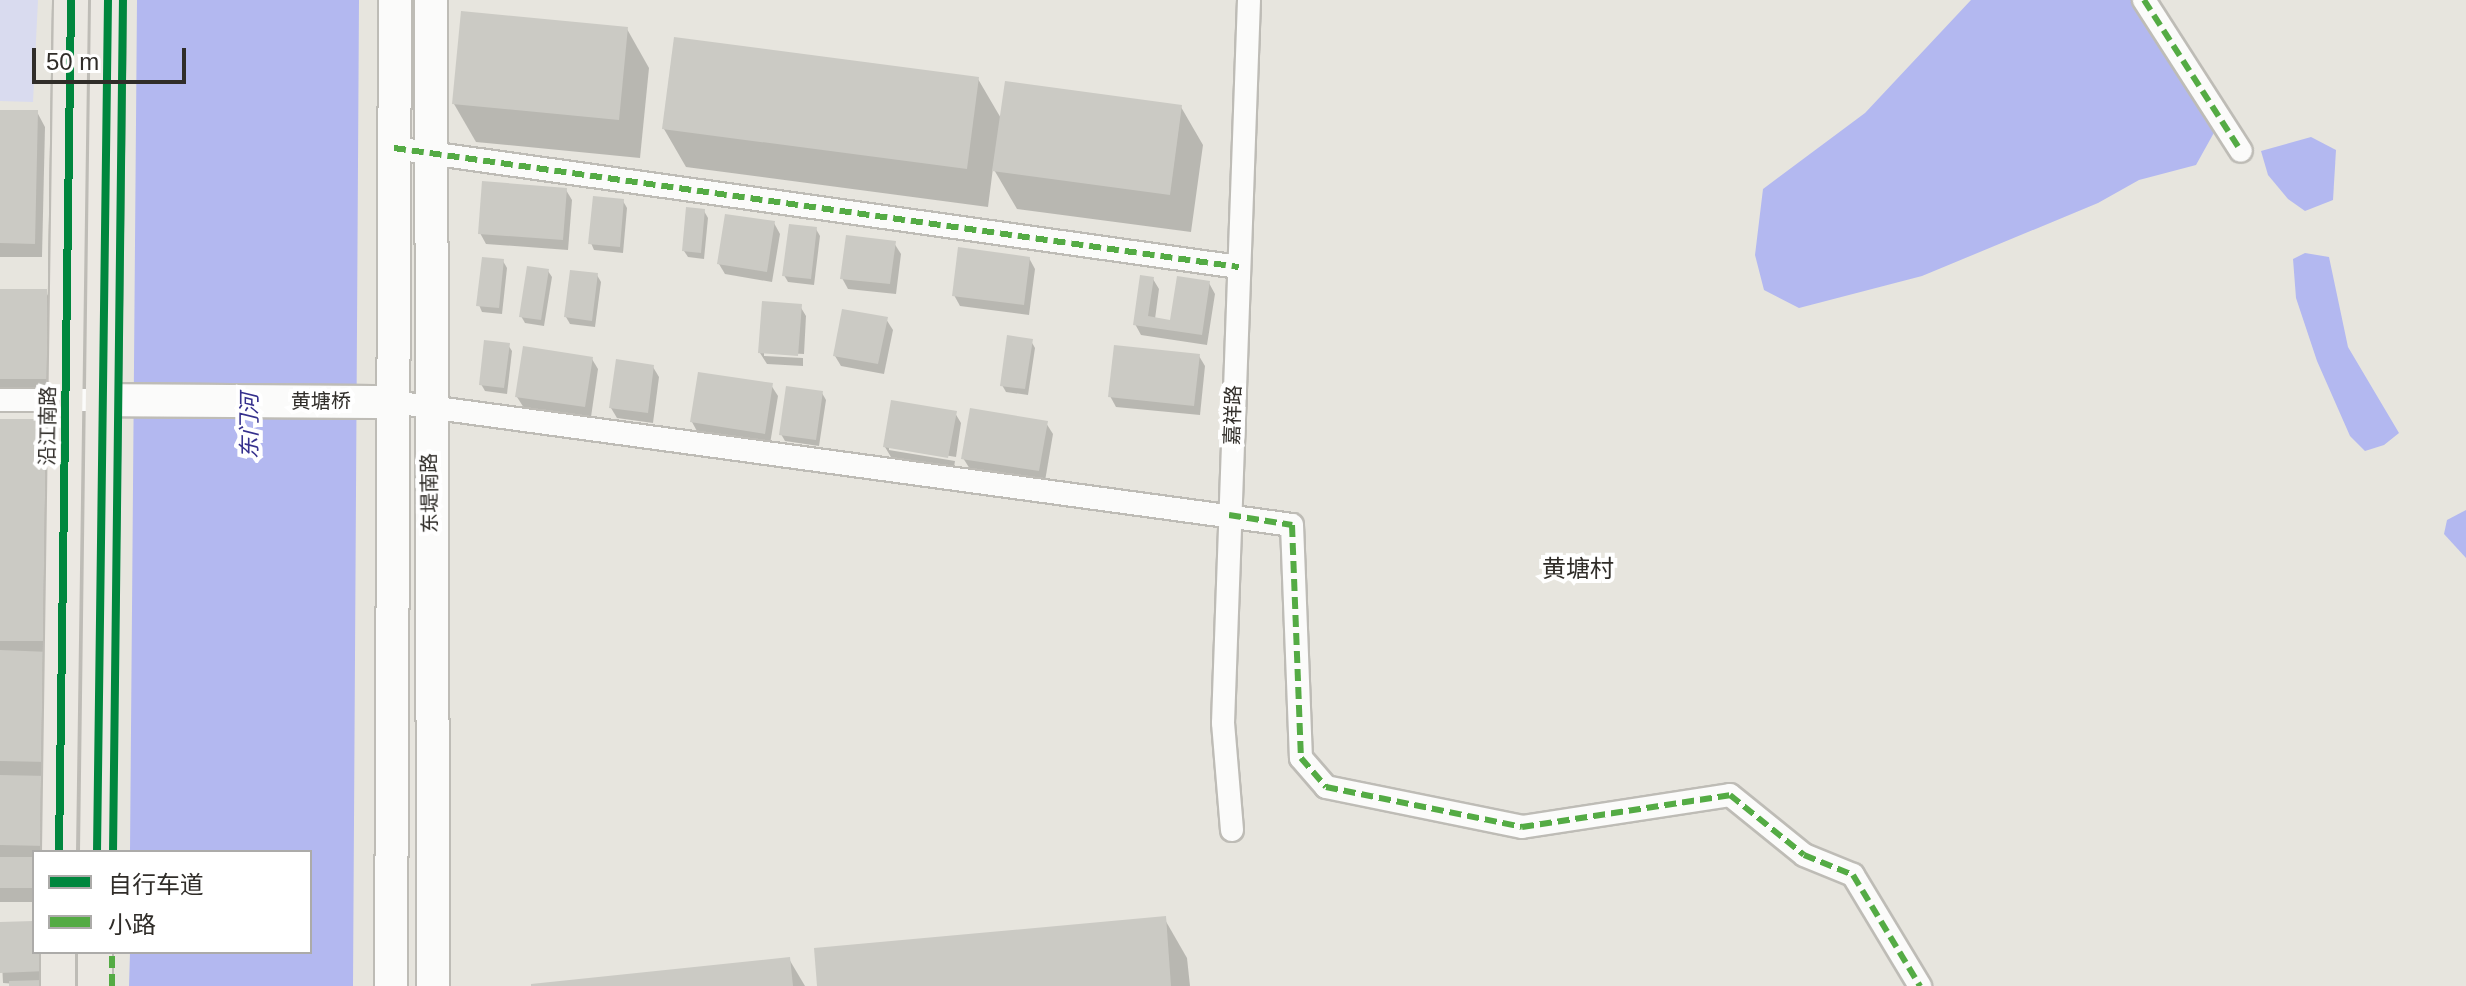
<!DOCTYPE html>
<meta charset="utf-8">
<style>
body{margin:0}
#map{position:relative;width:2466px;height:986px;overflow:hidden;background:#e7e5de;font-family:Helvetica,"Noto Sans SC",sans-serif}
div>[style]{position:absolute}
.green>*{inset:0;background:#d9dbef}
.water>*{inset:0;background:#b3b8f0}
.shadow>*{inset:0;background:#0003}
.building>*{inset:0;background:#cbcac4}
.roads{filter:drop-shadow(2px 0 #bebcb6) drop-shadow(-2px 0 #bebcb6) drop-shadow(0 2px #bebcb6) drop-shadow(0 -2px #bebcb6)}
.street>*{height:22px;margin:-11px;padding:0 11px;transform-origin:11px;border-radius:11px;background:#fbfbfa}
.secondary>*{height:32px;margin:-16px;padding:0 16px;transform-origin:16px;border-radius:16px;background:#fbfbfa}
.primary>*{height:34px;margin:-17px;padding:0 17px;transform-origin:17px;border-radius:17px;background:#ebe8e2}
.quiet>*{height:6px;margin-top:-3px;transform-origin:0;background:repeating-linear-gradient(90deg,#54ab44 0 12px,transparent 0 18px)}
.cycleway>*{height:8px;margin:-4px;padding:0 4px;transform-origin:4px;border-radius:4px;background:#00873e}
span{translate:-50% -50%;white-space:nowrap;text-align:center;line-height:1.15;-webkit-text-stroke:8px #fff;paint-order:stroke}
.street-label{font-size:20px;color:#302d29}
.water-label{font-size:22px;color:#35308d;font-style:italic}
.quarter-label{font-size:24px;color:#302d29}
.legend{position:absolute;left:32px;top:850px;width:280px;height:104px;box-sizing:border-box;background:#fff;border:2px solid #acaba9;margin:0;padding:10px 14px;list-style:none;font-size:24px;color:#302d29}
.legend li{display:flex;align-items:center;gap:16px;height:40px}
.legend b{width:40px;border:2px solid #acaba9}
.scale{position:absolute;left:32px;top:48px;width:154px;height:36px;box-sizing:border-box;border:4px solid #302d29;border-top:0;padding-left:10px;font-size:24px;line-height:28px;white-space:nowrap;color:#302d29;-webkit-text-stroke:6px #fff;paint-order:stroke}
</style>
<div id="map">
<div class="green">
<div style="clip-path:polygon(0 0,38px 0,33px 102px,0 101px)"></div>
</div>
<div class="water">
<div style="clip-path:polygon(137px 0,359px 0,353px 986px,129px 986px,130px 952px,310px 952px,310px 852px,130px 852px)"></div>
<div style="clip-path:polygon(1971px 0,2134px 0,2221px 120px,2196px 165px,2139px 180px,2098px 203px,1922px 276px,1799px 308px,1764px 290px,1755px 255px,1763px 189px,1865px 113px)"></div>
<div style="clip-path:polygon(2311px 137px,2336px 150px,2333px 200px,2305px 211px,2288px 199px,2268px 175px,2261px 151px)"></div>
<div style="clip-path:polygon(2305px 253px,2329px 257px,2348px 347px,2399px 433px,2384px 445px,2365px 451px,2350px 436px,2317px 361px,2296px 298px,2293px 259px)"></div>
<div style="clip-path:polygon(2466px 510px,2466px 558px,2444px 534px,2447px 520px)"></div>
</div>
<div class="shadow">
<div style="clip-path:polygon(627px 29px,649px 68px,640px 158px,476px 142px,454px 104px)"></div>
<div style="clip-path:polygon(978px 79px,1002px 120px,1181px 107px,1203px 145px,1191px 232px,1017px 209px,993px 168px,988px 207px,686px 167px,664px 129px)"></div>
<div style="clip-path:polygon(0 112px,37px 112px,45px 127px,42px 257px,0 257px)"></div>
<div style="clip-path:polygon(566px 190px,572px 200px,568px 250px,486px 244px,480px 233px)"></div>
<div style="clip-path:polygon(623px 201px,627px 208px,623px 253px,594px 250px,591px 243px)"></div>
<div style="clip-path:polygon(704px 211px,708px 218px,704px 259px,688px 257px,684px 251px)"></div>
<div style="clip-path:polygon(774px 223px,780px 234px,772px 282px,725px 274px,719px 264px)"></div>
<div style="clip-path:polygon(816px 229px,820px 236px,814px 285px,788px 282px,784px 275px)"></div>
<div style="clip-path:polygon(894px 243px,901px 254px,896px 294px,848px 289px,842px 278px)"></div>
<div style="clip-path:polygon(1029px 258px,1035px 269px,1029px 315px,960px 306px,954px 295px)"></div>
<div style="clip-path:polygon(503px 261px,507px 268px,502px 314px,482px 312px,479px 305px)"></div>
<div style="clip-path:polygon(548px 271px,552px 277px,544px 326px,525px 323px,521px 316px)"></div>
<div style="clip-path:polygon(597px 275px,601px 282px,595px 327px,570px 324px,566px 317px)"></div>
<div style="clip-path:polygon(1153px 279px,1159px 289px,1155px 319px,1172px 322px,1209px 283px,1215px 294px,1207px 345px,1141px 335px,1135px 324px)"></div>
<div style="clip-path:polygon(0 291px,45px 291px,54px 305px,54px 393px,0 393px)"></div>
<div style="clip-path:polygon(800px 306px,806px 316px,804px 354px,764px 352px,764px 356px,803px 358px,803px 366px,767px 364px,760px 353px)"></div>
<div style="clip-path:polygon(886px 319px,893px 330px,884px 374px,841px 366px,835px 356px)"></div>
<div style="clip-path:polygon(1031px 341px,1035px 348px,1028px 395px,1006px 392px,1002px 385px)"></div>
<div style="clip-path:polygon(508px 345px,512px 351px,507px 394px,485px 391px,481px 384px)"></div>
<div style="clip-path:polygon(1199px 356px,1205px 366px,1200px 415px,1116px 407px,1110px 396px)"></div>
<div style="clip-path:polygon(592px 359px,598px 369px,591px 417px,524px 408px,517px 397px)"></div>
<div style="clip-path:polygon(653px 367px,659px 377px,653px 423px,617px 418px,611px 408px)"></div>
<div style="clip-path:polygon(771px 385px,778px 396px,770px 444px,698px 433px,692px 422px)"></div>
<div style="clip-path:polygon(822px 393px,826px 400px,819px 446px,785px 441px,781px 434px)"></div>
<div style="clip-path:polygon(955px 413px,961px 423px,956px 457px,889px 446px,889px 450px,955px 461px,954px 467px,891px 457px,885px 447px)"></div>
<div style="clip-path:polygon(0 421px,48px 421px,51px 852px,34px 852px,34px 902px,0 902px)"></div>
<div style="clip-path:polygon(1046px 423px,1053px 434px,1045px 481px,970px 469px,963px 458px)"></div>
<div style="clip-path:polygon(1164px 918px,1187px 958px,1190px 986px,819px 986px)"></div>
<div style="clip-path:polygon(34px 923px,34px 952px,49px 952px,45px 986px,3px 983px,0 924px)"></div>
<div style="clip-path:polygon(789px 959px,805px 986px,538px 986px)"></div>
</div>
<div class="building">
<div style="clip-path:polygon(461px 11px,628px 27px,619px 120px,452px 104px)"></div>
<div style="clip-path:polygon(674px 37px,979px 77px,967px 169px,662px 129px)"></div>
<div style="clip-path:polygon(1005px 81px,1182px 105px,1170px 195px,992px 171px)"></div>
<div style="clip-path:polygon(0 110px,38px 110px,35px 244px,0 243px)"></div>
<div style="clip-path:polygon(482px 181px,567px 188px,563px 240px,478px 234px)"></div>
<div style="clip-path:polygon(593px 196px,624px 199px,620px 247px,588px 244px)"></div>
<div style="clip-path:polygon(686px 207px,705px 209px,701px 253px,682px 251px)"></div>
<div style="clip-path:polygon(725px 214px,775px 221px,767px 272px,717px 264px)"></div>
<div style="clip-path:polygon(789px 224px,817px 227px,811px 279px,782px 276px)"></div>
<div style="clip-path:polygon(846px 235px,896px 241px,890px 284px,840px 279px)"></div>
<div style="clip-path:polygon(958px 247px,1030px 257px,1024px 305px,952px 296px)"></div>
<div style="clip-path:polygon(482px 257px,504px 259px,499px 308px,476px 306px)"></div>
<div style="clip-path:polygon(527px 266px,549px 269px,541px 320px,519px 317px)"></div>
<div style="clip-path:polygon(570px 270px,598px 273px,592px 321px,564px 317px)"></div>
<div style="clip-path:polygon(1140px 275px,1154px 277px,1148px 316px,1170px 320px,1177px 276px,1210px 281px,1202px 335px,1133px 325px)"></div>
<div style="clip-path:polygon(0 289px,47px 289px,47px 379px,0 379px)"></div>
<div style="clip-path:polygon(762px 301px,802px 304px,798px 356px,758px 353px)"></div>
<div style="clip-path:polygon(842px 309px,888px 317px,878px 364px,833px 356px)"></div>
<div style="clip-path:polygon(1007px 335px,1033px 339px,1025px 389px,1000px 386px)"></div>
<div style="clip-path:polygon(484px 340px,510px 343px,504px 388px,479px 385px)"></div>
<div style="clip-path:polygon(1114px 345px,1200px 354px,1194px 406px,1108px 397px)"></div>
<div style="clip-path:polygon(523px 346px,593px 357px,585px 407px,515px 397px)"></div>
<div style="clip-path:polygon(616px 359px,654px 365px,648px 413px,609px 408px)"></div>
<div style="clip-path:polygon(698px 372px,773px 383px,765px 434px,690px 422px)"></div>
<div style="clip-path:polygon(786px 386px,823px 391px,816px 440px,779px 435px)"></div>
<div style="clip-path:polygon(891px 400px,957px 411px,948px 458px,883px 447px)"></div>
<div style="clip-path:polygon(970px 408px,1048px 421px,1039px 471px,961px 459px)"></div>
<div style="clip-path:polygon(0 419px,49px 419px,46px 641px,0 641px)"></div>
<div style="clip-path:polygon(0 650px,50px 652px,47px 762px,0 761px)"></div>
<div style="clip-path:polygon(0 775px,48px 776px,46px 846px,0 845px)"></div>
<div style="clip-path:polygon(0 857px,34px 857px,34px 888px,0 888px)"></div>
<div style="clip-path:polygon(1166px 916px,1171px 986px,817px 986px,814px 948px)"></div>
<div style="clip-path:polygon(34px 921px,34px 952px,45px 952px,46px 971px,0 973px,0 922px)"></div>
<div style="clip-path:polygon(790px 957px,793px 986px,531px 986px,531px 984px)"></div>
<div style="clip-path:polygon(44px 980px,44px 986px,9px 986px,9px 981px)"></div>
</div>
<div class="roads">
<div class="street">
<div style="left:2144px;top:0;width:179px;rotate:57.3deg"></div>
<div style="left:394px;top:148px;width:853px;rotate:8.02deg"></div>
<div style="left:0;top:400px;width:104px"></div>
<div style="left:393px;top:402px;width:907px;rotate:7.79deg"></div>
<div style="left:1292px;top:525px;width:233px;rotate:87.8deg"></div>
<div style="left:1301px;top:758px;width:38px;rotate:49deg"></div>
<div style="left:1326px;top:787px;width:200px;rotate:11.5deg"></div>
<div style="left:1522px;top:827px;width:210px;rotate:-8.7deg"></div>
<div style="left:1730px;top:795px;width:95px;rotate:39deg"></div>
<div style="left:1804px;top:855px;width:53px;rotate:22.2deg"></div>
<div style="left:1853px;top:875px;width:130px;rotate:58.9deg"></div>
<div style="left:1232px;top:830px;width:107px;rotate:-94.8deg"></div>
<div style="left:1223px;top:723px;width:723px;rotate:-87.94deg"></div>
</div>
<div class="secondary">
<div style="left:431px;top:0;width:986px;rotate:89.88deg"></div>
<div style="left:104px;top:400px;width:289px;rotate:0.4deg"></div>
<div style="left:391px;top:986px;width:986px;rotate:-89.77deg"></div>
</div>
<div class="primary">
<div style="left:59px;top:852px;width:852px;rotate:-89.19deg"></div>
<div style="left:97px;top:852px;width:852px;rotate:-89.26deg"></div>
<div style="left:58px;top:986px;width:34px;rotate:-90deg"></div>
<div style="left:95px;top:986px;width:34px;rotate:-90deg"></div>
</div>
</div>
<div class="quiet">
<div style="left:2144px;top:0;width:179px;rotate:57.3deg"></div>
<div style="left:394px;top:148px;width:853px;rotate:8.02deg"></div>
<div style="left:1229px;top:515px;width:64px;rotate:9deg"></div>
<div style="left:1292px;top:525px;width:233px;rotate:87.8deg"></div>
<div style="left:1301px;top:758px;width:38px;rotate:49deg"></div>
<div style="left:1326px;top:787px;width:200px;rotate:11.5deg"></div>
<div style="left:1522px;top:827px;width:210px;rotate:-8.7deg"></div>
<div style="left:1730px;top:795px;width:95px;rotate:39deg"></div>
<div style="left:1804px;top:855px;width:53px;rotate:22.2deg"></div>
<div style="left:1853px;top:875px;width:130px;rotate:58.9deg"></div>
<div style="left:112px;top:986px;width:34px;rotate:-90deg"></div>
</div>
<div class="cycleway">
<div style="left:59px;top:852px;width:852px;rotate:-89.19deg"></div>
<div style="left:97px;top:852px;width:852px;rotate:-89.26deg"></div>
<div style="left:113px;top:852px;width:852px;rotate:-89.33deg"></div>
</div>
<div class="street-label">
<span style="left:321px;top:401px">黄塘桥</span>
<span style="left:1233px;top:415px;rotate:-88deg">嘉祥路</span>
<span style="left:48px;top:426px;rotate:-89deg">沿江南路</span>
<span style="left:430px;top:493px;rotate:-91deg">东堤南路</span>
</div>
<div class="water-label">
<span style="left:250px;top:426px;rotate:-90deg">东门河</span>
</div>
<div class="quarter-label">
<span style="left:1578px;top:569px">黄塘村</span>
</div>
<ul class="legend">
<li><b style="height:10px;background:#00873e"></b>自行车道</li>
<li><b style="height:10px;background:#54ab44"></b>小路</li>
</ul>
<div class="scale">50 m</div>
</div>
